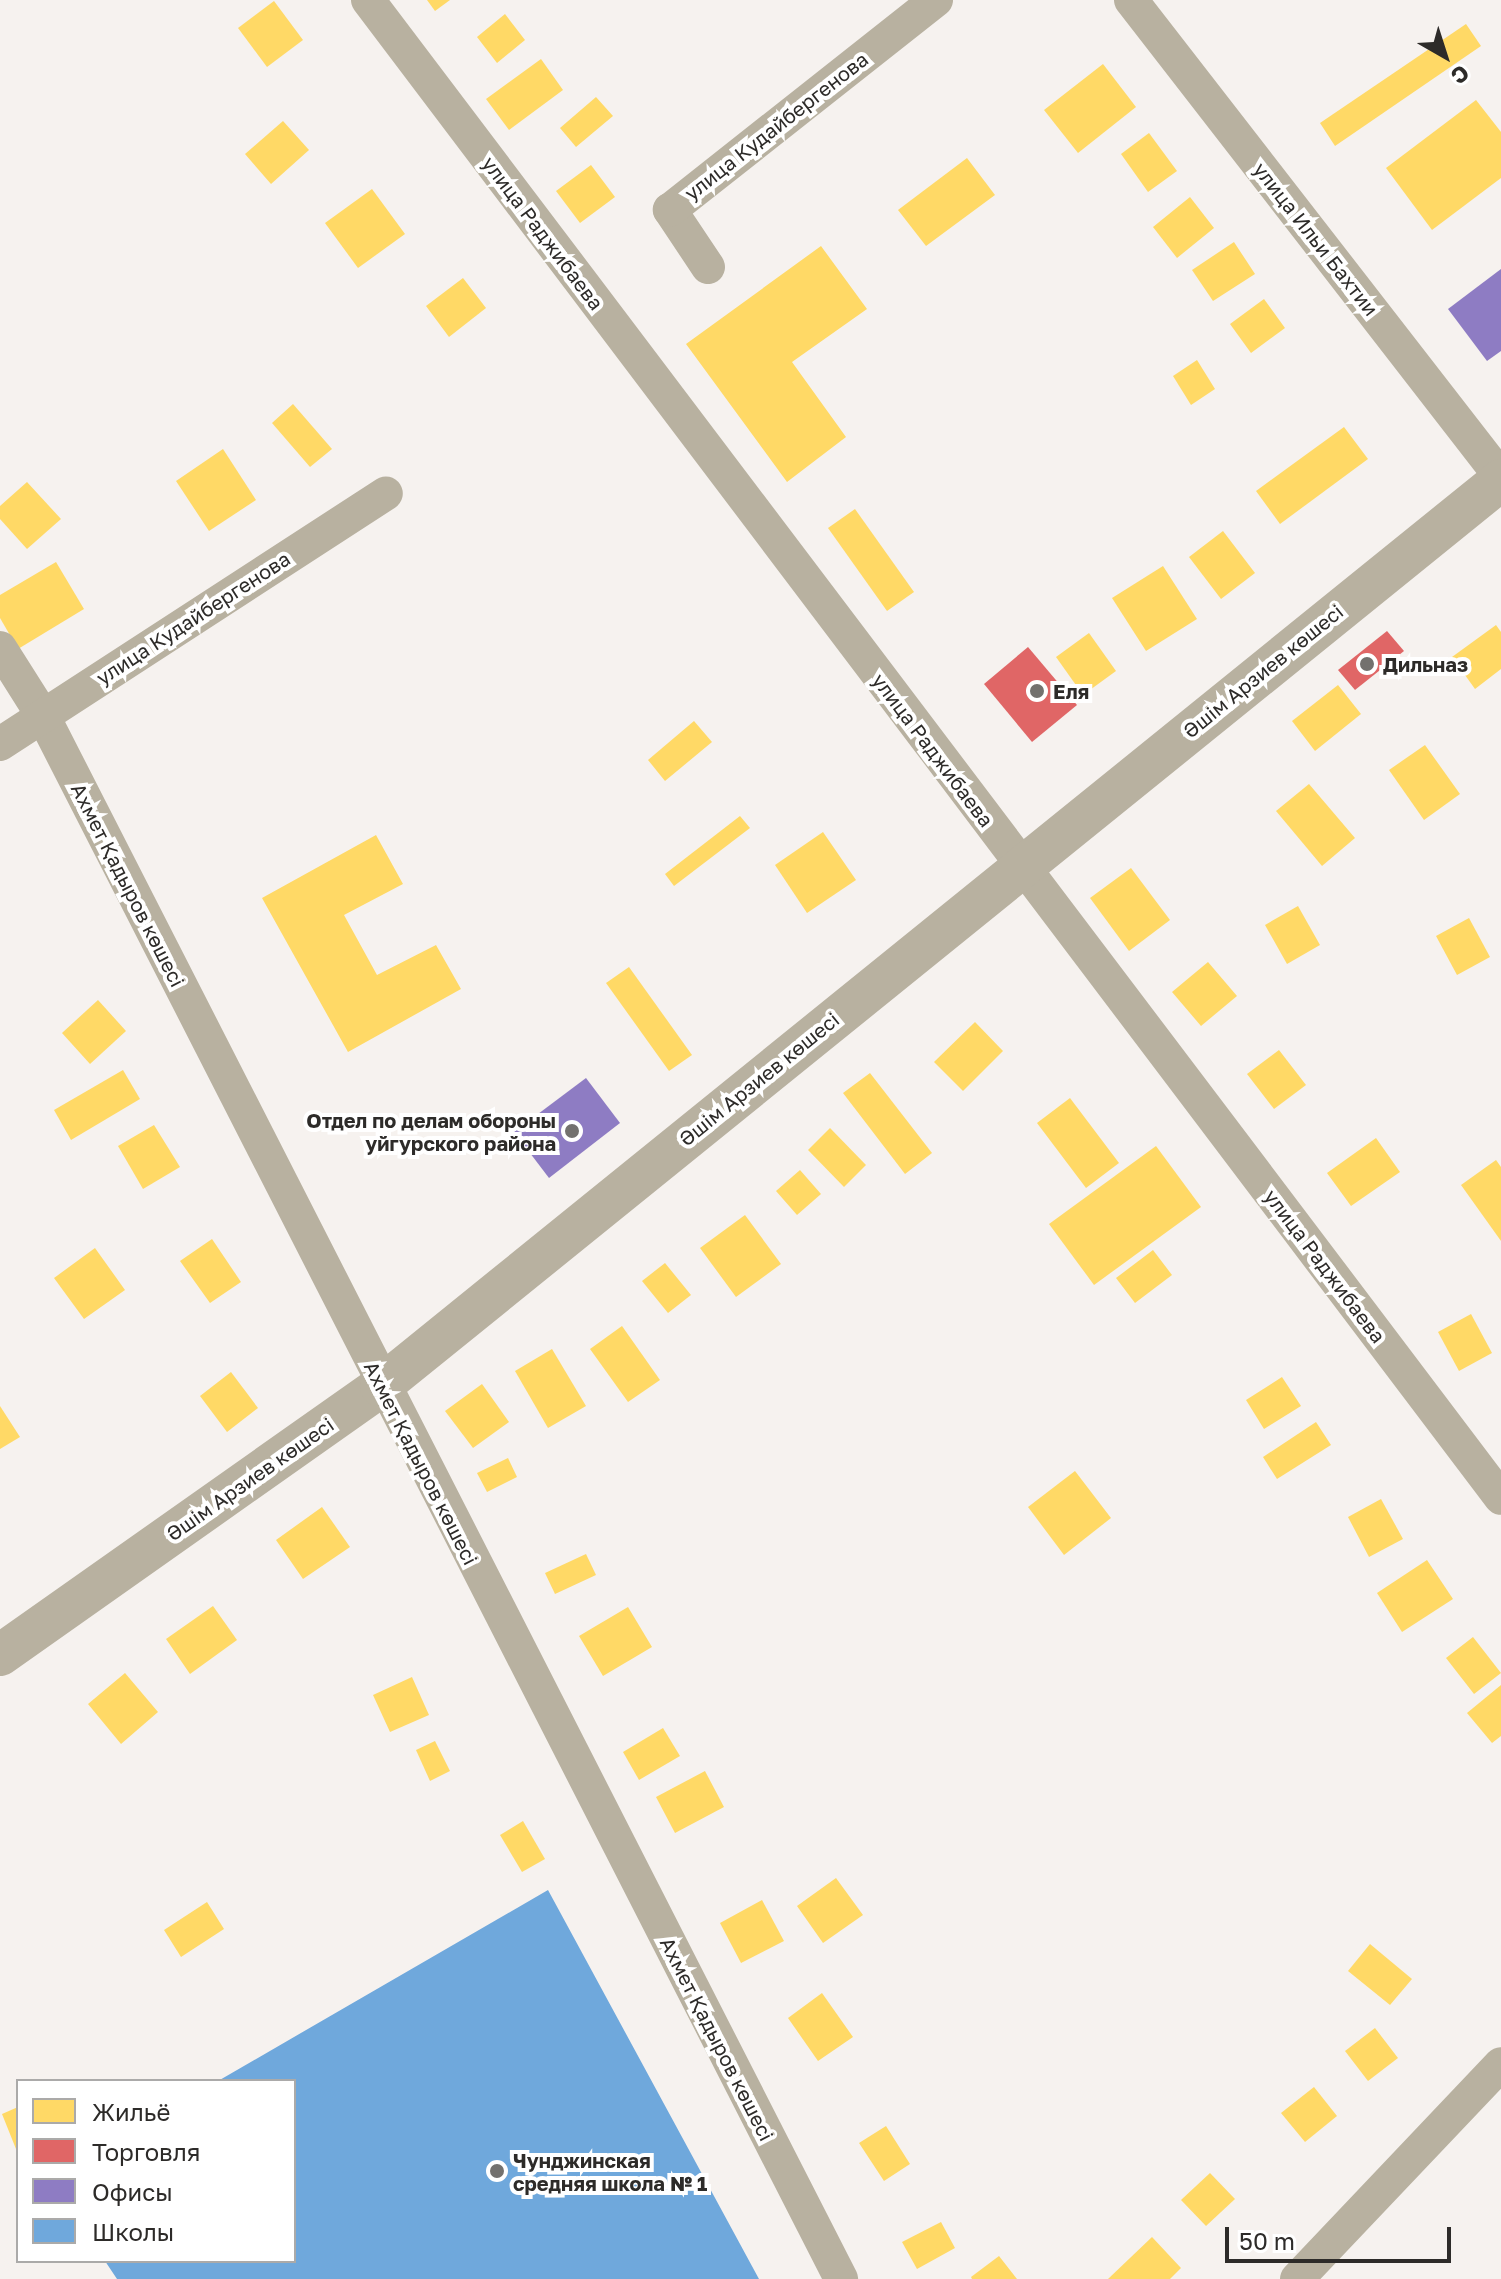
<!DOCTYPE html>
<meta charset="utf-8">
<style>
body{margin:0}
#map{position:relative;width:1501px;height:2279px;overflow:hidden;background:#f6f2ef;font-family:"Golos Text",sans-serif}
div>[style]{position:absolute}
.homes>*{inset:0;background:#ffd966}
.shops>*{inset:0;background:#e06666}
.offices>*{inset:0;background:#8e7cc3}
.schools>*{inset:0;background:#6fa8dc}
.minor>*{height:34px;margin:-17px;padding:0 17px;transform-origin:17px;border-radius:17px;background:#b8b1a0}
.tertiary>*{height:42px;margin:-21px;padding:0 21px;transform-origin:21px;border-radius:21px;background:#b8b1a0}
.dots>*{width:22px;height:22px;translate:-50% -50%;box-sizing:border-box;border:4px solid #fff;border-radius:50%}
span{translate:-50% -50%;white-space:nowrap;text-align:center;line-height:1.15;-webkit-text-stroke:8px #fff;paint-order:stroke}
.street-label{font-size:20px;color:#2d2b29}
.poi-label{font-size:20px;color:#2d2b29;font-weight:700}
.left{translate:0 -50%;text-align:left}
.right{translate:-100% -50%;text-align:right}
.legend{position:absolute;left:16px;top:2079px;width:280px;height:184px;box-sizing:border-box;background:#fff;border:2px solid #abaaa9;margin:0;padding:10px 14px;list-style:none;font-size:24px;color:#2d2b29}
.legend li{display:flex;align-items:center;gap:16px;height:40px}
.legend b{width:40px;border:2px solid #abaaa9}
.north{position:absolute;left:1405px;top:16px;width:80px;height:80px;-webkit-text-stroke:6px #fff;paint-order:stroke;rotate:141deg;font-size:22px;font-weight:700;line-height:32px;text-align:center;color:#2d2b29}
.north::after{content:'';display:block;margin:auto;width:28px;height:36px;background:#2d2b29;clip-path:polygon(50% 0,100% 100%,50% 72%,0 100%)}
.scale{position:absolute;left:1225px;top:2227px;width:226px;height:36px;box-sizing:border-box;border:4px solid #2d2b29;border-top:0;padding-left:10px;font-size:24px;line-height:28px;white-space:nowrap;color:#2d2b29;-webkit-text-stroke:6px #fff;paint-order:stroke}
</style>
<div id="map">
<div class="homes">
<div style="clip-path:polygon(427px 0,450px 0,435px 11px)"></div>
<div style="clip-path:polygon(274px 1px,303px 40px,267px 67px,238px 28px)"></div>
<div style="clip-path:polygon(505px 14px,525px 40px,497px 63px,477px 37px)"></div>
<div style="clip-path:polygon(1466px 24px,1481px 46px,1335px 146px,1320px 123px)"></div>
<div style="clip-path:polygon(541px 59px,563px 90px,509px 130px,486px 99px)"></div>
<div style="clip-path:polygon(1103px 64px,1136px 107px,1078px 153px,1044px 110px)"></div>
<div style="clip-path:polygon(596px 97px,613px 116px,576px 147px,560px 128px)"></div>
<div style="clip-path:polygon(1476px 100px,1501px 132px,1501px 178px,1432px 230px,1386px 168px)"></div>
<div style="clip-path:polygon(283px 121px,309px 150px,271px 184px,245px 154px)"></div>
<div style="clip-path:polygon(1149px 133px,1177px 171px,1148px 192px,1121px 154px)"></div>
<div style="clip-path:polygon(967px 158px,995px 195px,926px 246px,898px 210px)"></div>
<div style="clip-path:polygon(591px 165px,615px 197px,580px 223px,556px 191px)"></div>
<div style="clip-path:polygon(372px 189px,405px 234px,358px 268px,325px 223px)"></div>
<div style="clip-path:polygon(1190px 197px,1214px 228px,1177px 258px,1153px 227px)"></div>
<div style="clip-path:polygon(1234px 242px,1255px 274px,1213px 301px,1192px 270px)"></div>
<div style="clip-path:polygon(821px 246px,867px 309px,792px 362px,846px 437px,787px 482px,686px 344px)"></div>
<div style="clip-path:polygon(463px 278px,486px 308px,449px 337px,426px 306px)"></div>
<div style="clip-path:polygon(1264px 299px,1285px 328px,1251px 353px,1230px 324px)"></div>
<div style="clip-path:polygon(1197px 360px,1215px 389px,1191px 405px,1173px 376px)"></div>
<div style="clip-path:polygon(293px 404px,332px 449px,310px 467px,272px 423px)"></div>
<div style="clip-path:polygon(1344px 427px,1368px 459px,1280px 524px,1256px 491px)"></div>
<div style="clip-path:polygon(223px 449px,256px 500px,209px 531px,176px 481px)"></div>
<div style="clip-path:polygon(27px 482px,61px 519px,27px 549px,0 519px,0 506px)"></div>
<div style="clip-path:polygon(855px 509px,914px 592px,887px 611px,828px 528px)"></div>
<div style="clip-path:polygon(1223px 531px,1255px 573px,1221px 599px,1189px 557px)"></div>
<div style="clip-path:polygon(56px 562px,84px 609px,18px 649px,0 618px,0 595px)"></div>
<div style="clip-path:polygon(1163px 566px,1197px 619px,1146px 651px,1112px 598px)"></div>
<div style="clip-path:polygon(1496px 625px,1501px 632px,1501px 669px,1475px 689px,1452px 657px)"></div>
<div style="clip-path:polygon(1089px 633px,1116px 671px,1083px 695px,1056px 657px)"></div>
<div style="clip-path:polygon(1338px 685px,1361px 714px,1315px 751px,1292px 721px)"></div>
<div style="clip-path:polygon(694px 721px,712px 742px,665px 781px,648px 760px)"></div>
<div style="clip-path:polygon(1425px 745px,1460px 794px,1424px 820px,1389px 770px)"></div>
<div style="clip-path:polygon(1309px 784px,1355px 838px,1322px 866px,1276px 811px)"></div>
<div style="clip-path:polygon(740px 816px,750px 828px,674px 886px,665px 874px)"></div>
<div style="clip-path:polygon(823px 832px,856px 880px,807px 913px,775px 865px)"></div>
<div style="clip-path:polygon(376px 835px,403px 884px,344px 915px,377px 975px,436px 945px,461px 989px,348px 1052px,262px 898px)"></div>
<div style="clip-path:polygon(1131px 868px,1170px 920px,1129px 951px,1090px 898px)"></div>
<div style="clip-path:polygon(1298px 906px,1320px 945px,1287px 964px,1265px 925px)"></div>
<div style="clip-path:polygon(1469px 918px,1490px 957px,1457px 975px,1436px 936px)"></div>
<div style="clip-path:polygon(1208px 962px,1237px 996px,1201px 1026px,1172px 992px)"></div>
<div style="clip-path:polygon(629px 967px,692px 1055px,669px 1071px,606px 983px)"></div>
<div style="clip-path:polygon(98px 1000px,126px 1031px,90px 1064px,62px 1033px)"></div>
<div style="clip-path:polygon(975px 1022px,1003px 1051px,963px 1091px,934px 1062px)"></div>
<div style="clip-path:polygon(1279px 1050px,1306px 1085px,1274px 1109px,1247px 1074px)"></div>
<div style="clip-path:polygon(123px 1070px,140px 1099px,71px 1140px,54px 1110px)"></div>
<div style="clip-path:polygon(870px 1073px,932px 1153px,905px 1174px,843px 1093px)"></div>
<div style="clip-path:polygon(1070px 1098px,1119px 1163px,1086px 1188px,1037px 1123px)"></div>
<div style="clip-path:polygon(154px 1125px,180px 1167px,143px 1189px,118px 1146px)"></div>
<div style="clip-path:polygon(830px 1128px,866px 1165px,844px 1187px,808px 1150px)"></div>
<div style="clip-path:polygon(1376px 1138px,1400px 1172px,1351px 1206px,1327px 1173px)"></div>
<div style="clip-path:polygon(1156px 1146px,1201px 1207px,1094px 1285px,1049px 1224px)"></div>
<div style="clip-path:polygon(1496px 1160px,1501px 1167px,1501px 1241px,1461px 1185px)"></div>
<div style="clip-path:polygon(800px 1170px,821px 1194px,797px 1215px,776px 1191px)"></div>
<div style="clip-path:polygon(745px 1215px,781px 1264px,736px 1297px,700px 1248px)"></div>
<div style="clip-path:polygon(212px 1239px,241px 1282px,210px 1303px,180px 1261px)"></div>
<div style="clip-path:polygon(95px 1248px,125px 1290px,84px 1319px,54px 1278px)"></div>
<div style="clip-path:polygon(1153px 1250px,1172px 1275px,1135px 1303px,1116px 1278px)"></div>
<div style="clip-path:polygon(665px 1263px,691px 1295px,668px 1313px,642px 1281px)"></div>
<div style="clip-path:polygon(1471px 1314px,1492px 1353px,1459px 1371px,1438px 1332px)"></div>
<div style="clip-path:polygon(622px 1326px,660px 1380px,628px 1402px,590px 1349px)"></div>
<div style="clip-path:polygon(552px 1349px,586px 1406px,548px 1428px,515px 1371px)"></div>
<div style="clip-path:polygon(231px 1372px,258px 1408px,227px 1432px,200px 1396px)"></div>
<div style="clip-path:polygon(1282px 1377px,1301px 1406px,1264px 1429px,1246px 1400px)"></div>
<div style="clip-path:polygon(482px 1384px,509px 1422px,473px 1448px,445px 1411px)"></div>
<div style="clip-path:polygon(0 1406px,20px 1437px,0 1449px)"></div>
<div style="clip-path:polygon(1316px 1422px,1331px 1445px,1277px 1479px,1263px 1457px)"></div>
<div style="clip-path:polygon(508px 1458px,517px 1477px,487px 1492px,477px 1473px)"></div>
<div style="clip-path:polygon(1075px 1471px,1111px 1518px,1064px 1555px,1028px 1507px)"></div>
<div style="clip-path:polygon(1381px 1499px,1403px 1539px,1369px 1557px,1348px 1517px)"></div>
<div style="clip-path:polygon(322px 1507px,350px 1547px,303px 1579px,276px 1540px)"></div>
<div style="clip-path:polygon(586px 1554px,596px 1575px,555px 1594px,545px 1573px)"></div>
<div style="clip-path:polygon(1427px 1560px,1453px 1599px,1402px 1632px,1377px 1593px)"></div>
<div style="clip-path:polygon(213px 1606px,237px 1640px,190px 1674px,166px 1639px)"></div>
<div style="clip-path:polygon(628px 1607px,652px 1647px,603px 1676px,579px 1636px)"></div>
<div style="clip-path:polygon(1473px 1637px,1501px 1673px,1474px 1694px,1446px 1658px)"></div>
<div style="clip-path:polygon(125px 1673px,158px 1712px,121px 1744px,88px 1704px)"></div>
<div style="clip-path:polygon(412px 1677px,429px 1715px,390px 1732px,373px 1695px)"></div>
<div style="clip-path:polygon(1501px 1685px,1501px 1736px,1492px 1743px,1467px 1713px)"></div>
<div style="clip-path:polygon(663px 1728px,680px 1756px,639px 1780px,623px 1752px)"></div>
<div style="clip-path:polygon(435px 1741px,450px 1771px,430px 1781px,416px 1750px)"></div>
<div style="clip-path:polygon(705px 1771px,724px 1807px,675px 1833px,656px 1797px)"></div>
<div style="clip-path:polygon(523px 1821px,545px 1859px,522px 1872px,500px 1835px)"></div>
<div style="clip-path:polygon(836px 1878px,863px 1915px,823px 1943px,797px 1906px)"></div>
<div style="clip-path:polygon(762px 1900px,784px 1941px,741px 1963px,720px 1923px)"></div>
<div style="clip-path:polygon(207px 1902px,224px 1929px,181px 1957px,164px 1930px)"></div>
<div style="clip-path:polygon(1370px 1944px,1412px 1979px,1390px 2005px,1348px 1971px)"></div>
<div style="clip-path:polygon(822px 1993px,853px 2037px,818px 2061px,788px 2018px)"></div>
<div style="clip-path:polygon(1375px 2028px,1398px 2058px,1368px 2081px,1345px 2051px)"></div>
<div style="clip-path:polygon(1314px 2087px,1337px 2116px,1305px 2142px,1281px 2113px)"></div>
<div style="clip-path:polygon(18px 2107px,18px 2154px,2px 2114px)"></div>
<div style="clip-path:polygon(886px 2126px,910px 2164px,884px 2181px,859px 2143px)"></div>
<div style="clip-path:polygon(1210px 2173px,1235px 2199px,1206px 2226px,1181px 2200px)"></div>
<div style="clip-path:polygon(941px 2222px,955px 2248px,917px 2269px,902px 2242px)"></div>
<div style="clip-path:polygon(1152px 2237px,1181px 2268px,1170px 2279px,1108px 2279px)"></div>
<div style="clip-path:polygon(999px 2256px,1017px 2279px,972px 2279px,971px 2277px)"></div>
</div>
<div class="shops">
<div style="clip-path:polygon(1387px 631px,1404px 651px,1355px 690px,1338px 670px)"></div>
<div style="clip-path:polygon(1028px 647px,1077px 705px,1032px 742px,984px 684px)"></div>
</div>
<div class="offices">
<div style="clip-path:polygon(1501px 269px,1501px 351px,1487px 361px,1448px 309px)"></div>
<div style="clip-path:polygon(586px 1078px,620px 1123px,549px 1178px,514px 1132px)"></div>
</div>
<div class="schools">
<div style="clip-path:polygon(548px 1890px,759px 2279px,117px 2279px,105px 2261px,294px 2261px,294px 2081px,218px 2081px)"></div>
</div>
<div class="minor">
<div style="left:368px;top:0;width:1878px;rotate:52.9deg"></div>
<div style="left:1131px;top:0;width:604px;rotate:52.2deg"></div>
<div style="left:708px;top:267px;width:69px;rotate:-123.7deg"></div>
<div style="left:670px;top:210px;width:339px;rotate:-38.3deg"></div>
<div style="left:0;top:648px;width:80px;rotate:57.7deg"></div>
<div style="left:43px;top:716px;width:1755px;rotate:62.95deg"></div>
<div style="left:0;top:744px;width:460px;rotate:-33deg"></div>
<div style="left:1297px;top:2279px;width:296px;rotate:-46.5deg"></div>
</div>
<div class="tertiary">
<div style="left:0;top:1655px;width:466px;rotate:-35.2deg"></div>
<div style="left:381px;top:1386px;width:1441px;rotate:-38.97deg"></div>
</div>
<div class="dots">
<div style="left:1367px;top:664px;background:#73716e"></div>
<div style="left:1037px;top:691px;background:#73716e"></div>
<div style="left:572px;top:1131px;background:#73716e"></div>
<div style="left:497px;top:2171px;background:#73716e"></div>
</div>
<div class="street-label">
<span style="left:776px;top:126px;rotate:-38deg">улица Кудайбергенова</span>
<span style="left:543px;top:233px;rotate:53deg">улица Раджибаева</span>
<span style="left:1316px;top:239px;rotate:52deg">улица Ильи Бахтии</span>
<span style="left:193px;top:618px;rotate:-33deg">улица Кудайбергенова</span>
<span style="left:1263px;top:671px;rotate:-39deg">Әшім Арзиев көшесі</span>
<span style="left:933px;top:750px;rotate:53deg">улица Раджибаева</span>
<span style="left:128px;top:885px;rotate:63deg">Ахмет Қадыров көшесі</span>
<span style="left:759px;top:1079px;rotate:-39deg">Әшім Арзиев көшесі</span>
<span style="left:1325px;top:1266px;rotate:53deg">улица Раджибаева</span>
<span style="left:421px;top:1463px;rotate:63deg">Ахмет Қадыров көшесі</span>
<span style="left:250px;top:1479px;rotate:-35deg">Әшім Арзиев көшесі</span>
<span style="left:717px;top:2039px;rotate:63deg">Ахмет Қадыров көшесі</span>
</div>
<div class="poi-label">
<span class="left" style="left:1383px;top:664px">Дильназ</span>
<span class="left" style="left:1053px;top:691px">Еля</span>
<span class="right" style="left:556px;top:1132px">Отдел по делам обороны<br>уйгурского района</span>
<span class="left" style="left:513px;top:2172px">Чунджинская<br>средняя школа № 1</span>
</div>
<ul class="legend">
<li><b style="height:22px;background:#ffd966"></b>Жильё</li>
<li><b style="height:22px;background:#e06666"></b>Торговля</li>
<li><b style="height:22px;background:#8e7cc3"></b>Офисы</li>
<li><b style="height:22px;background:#6fa8dc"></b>Школы</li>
</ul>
<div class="north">С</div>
<div class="scale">50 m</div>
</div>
